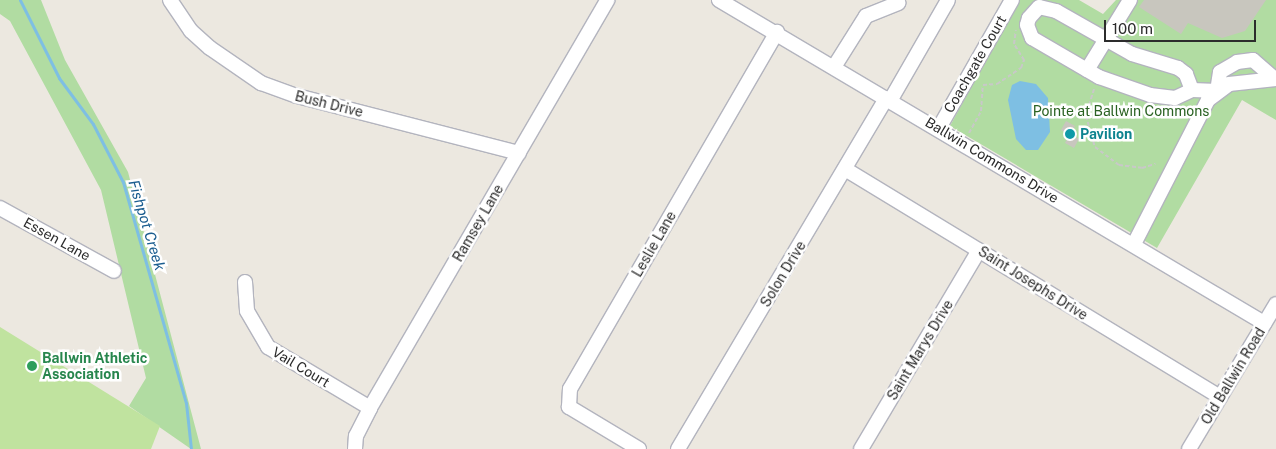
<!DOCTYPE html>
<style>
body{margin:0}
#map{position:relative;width:1276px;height:449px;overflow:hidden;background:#ece8e0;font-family:"Public Sans",sans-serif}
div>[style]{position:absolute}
.green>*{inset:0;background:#b1dca2}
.pitch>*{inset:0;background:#c0e39f}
.water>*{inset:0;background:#7ebfe3}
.stream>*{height:3px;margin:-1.5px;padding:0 1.5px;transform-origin:1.5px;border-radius:1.5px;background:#7ebfe3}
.building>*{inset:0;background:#c8c6be}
.path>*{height:2px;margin-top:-1px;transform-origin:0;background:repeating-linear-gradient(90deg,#c8c8c8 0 4px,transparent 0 6.5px)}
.roads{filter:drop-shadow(1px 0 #b3b4be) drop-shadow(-1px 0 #b3b4be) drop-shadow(0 1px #b3b4be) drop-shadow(0 -1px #b3b4be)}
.minor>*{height:14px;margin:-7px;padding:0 7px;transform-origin:7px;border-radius:7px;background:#fff}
.dots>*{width:14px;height:14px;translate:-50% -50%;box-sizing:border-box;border:2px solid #fff;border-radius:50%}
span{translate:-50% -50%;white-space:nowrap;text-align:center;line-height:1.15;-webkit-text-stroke:5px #fff;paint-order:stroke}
.street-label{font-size:14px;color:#2c2c2c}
.park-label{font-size:14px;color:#2a6222}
.culture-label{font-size:14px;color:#0d838f;font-weight:700}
.left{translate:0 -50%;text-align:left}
.leisure-label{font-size:14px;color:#27864d;font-weight:700}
.water-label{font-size:15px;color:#1c5e90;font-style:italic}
.scale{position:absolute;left:1104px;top:20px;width:152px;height:22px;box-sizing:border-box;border:2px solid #2c2c2c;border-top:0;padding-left:6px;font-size:15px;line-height:18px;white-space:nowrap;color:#2c2c2c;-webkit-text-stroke:4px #fff;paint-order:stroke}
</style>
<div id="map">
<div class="green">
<div style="clip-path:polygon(0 0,41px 0,65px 60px,128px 172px,201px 449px,191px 449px,129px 406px,146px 378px,101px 190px,10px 21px,0 14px)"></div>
<div style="clip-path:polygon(1018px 0,1079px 0,1103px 14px,1116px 0,1276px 0,1276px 120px,1242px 100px,1157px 248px,950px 126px)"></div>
</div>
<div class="pitch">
<div style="clip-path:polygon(0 327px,160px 426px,151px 449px,0 449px)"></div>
</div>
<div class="water">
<div style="clip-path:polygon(1020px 81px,1036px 84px,1048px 98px,1050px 132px,1038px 150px,1026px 150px,1016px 139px,1008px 100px,1012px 85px)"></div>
</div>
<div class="stream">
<div style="left:20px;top:0;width:87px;rotate:63.4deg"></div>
<div style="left:59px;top:78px;width:57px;rotate:53.5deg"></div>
<div style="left:93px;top:124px;width:65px;rotate:62.7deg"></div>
<div style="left:123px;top:182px;width:230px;rotate:74.1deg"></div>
<div style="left:186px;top:403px;width:46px;rotate:83.8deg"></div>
</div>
<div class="building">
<div style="clip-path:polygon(1144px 0,1266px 0,1245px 31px,1222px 38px,1188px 23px,1181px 34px,1139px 7px)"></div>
<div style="clip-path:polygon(1066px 121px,1075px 126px,1071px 134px,1079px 139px,1074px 148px,1065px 143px,1069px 135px,1061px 130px)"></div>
</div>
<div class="path">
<div style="left:1094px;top:89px;width:28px;rotate:107deg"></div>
<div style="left:1086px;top:116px;width:32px;rotate:74deg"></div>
<div style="left:1095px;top:147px;width:30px;rotate:37deg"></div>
<div style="left:1119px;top:165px;width:23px;rotate:7deg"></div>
<div style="left:1142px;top:168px;width:14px;rotate:-17deg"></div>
<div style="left:969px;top:133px;width:25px;rotate:-61deg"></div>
<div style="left:981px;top:111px;width:26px;rotate:-86deg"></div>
<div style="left:983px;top:85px;width:14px;rotate:-4deg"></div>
<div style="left:997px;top:84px;width:29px;rotate:-34deg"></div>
<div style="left:1021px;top:68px;width:9px;rotate:-69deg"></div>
<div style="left:1024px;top:60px;width:19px;rotate:-122deg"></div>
<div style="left:1014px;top:44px;width:14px;rotate:-82deg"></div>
</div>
<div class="roads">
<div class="minor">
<div style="left:170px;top:0;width:37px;rotate:56deg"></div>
<div style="left:191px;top:31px;width:25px;rotate:42deg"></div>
<div style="left:210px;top:48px;width:62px;rotate:34.5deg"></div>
<div style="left:261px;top:83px;width:38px;rotate:20deg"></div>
<div style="left:297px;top:96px;width:229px;rotate:14.4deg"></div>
<div style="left:719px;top:0;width:634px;rotate:30.65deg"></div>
<div style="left:834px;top:67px;width:60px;rotate:-57.9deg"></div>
<div style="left:866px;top:16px;width:35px;rotate:-22deg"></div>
<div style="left:1087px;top:70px;width:82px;rotate:-58.4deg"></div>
<div style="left:1192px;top:90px;width:17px;rotate:-111deg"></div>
<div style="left:1186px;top:74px;width:10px;rotate:-143deg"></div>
<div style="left:1178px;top:68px;width:48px;rotate:-163.1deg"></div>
<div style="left:1132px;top:54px;width:87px;rotate:-150.5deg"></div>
<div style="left:1056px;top:11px;width:17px;rotate:-167deg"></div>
<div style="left:1039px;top:7px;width:15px;rotate:132deg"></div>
<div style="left:1029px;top:18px;width:7px;rotate:106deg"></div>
<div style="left:1027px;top:25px;width:14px;rotate:69deg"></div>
<div style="left:1032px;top:38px;width:78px;rotate:30.2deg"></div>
<div style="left:1099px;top:77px;width:54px;rotate:19.4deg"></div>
<div style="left:1150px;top:95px;width:25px;rotate:7deg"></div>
<div style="left:1175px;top:98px;width:19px;rotate:-25deg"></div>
<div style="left:1192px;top:90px;width:25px;rotate:2deg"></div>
<div style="left:1217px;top:91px;width:19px;rotate:-81deg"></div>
<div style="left:1220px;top:72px;width:20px;rotate:-30deg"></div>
<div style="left:1237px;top:62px;width:16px;rotate:-7deg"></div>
<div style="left:1253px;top:60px;width:29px;rotate:41deg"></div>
<div style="left:890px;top:101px;width:116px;rotate:-60.1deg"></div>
<div style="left:939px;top:128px;width:147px;rotate:-60.3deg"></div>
<div style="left:845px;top:169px;width:439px;rotate:31.3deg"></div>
<div style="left:0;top:208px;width:130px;rotate:28.9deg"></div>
<div style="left:1134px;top:244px;width:162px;rotate:-62.8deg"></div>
<div style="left:1208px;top:100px;width:26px;rotate:-37deg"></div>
<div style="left:1229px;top:84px;width:47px;rotate:-6.1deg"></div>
<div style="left:245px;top:282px;width:29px;rotate:86deg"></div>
<div style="left:247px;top:311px;width:42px;rotate:59.7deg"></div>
<div style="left:268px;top:347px;width:119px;rotate:30.9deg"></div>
<div style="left:355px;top:449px;width:13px;rotate:-86deg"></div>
<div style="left:356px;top:436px;width:31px;rotate:-63deg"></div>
<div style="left:370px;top:408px;width:472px;rotate:-59.8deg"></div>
<div style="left:639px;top:449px;width:82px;rotate:-149deg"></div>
<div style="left:569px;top:407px;width:18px;rotate:-87deg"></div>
<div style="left:570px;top:389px;width:413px;rotate:-59.9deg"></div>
<div style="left:678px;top:449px;width:408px;rotate:-59.3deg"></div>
<div style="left:861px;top:449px;width:231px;rotate:-59.3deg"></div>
<div style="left:1189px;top:449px;width:169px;rotate:-59deg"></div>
</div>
</div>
<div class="dots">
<div style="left:1070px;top:134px;background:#0f9aa8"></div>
<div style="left:32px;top:366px;background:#2e9e5b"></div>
</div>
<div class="street-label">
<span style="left:975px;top:64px;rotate:-60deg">Coachgate Court</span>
<span style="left:329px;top:104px;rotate:14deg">Bush Drive</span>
<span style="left:992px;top:160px;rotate:31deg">Ballwin Commons Drive</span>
<span style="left:478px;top:223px;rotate:-60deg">Ramsey Lane</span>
<span style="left:57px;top:239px;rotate:29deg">Essen Lane</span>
<span style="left:654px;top:244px;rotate:-60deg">Leslie Lane</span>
<span style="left:783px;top:274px;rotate:-59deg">Solon Drive</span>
<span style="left:1033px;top:283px;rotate:32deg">Saint Josephs Drive</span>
<span style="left:920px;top:350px;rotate:-59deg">Saint Marys Drive</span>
<span style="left:301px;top:367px;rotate:31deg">Vail Court</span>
<span style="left:1233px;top:376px;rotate:-59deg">Old Ballwin Road</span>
</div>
<div class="park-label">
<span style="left:1121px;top:111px">Pointe at Ballwin Commons</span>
</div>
<div class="culture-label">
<span class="left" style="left:1080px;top:134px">Pavilion</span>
</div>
<div class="leisure-label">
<span class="left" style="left:42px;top:366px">Ballwin Athletic<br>Association</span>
</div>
<div class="water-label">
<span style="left:147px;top:225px;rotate:73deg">Fishpot Creek</span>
</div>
<div class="scale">100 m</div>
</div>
